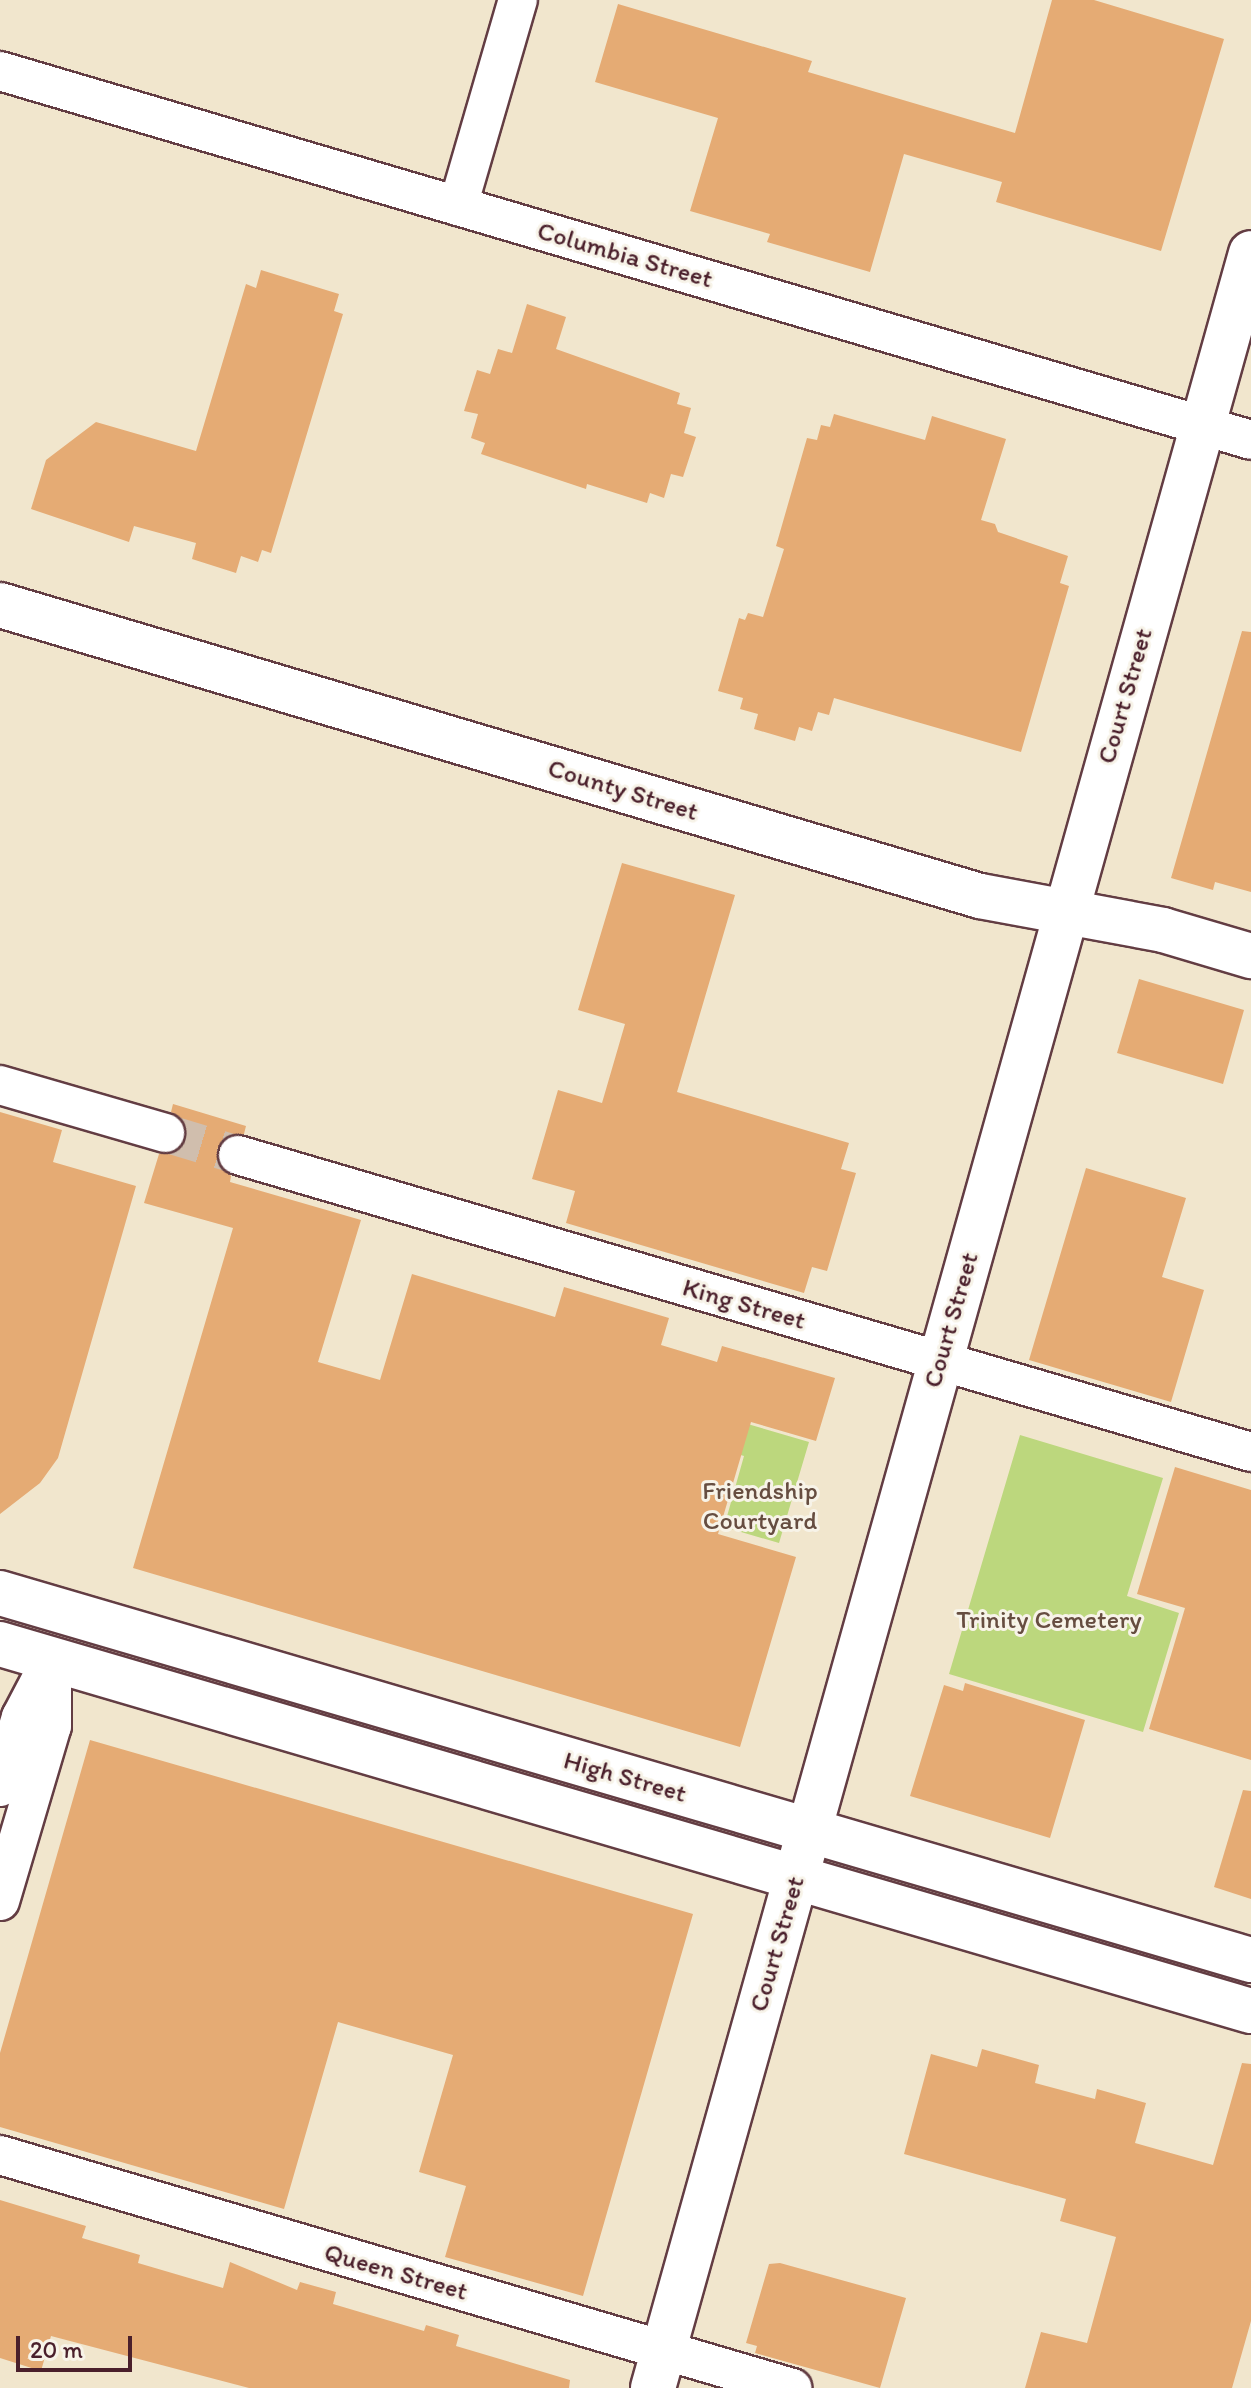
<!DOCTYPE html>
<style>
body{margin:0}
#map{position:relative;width:1251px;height:2388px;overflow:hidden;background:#f1e6cd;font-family:Itim,sans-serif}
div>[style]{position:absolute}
.green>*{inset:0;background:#bcd77d}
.building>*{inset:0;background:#e5ab74}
.street-tunnel>*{height:38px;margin-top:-19px;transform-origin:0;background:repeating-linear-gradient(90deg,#d0bead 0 38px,transparent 0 57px)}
.roads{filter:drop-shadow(2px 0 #633d43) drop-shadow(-2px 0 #633d43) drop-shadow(0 2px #633d43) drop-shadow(0 -2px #633d43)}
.street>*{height:38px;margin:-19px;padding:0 19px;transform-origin:19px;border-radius:19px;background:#fff}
.secondary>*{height:44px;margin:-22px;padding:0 22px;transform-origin:22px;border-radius:22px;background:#fff}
span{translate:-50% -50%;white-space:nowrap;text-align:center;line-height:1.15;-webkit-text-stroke:6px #f7f3e8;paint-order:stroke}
.street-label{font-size:26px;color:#4a1f2b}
.park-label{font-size:26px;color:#664d40}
.scale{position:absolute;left:16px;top:2336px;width:116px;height:36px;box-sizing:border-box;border:4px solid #4a1f2b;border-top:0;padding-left:10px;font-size:24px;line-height:28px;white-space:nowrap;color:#4a1f2b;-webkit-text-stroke:6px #f7f3e8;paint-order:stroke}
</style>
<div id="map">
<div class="green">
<div style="clip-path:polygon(710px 1413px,809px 1442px,779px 1543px,724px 1527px,744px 1456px,701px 1443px)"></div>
<div style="clip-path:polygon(1020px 1435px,1163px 1478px,1127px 1596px,1179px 1613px,1143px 1732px,949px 1674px)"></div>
</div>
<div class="building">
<div style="clip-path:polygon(1052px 0,1094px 0,1224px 39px,1161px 251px,996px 202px,1002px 182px,904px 154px,870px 272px,767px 242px,770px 234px,690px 211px,718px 118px,595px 82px,618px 4px,812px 61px,808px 72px,1015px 133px)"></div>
<div style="clip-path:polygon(261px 270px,339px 294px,334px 311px,343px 314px,271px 553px,262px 550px,258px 562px,241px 556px,236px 573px,192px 559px,196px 543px,134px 526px,129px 542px,31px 509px,46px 460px,96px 422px,196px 451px,246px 284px,256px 288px)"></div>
<div style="clip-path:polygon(527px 304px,566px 317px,556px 349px,680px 393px,677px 404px,691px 408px,684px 433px,696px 437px,683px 477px,671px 474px,664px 498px,650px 493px,647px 503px,587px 484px,586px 489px,481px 454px,485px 443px,471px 438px,478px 414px,464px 411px,477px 370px,490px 374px,498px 349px,512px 353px)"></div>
<div style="clip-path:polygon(834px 414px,925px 440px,932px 416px,1006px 439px,981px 520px,995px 524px,998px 532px,1068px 556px,1060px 583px,1069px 586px,1021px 752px,834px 698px,829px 715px,818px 712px,812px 731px,799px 727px,795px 741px,754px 729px,758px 714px,740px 709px,743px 698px,718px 691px,739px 618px,745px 620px,748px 613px,763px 617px,784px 549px,776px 546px,807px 438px,817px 440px,821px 425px,830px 427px)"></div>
<div style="clip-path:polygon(1242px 631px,1251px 632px,1251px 892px,1215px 882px,1213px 890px,1171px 878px)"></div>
<div style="clip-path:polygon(622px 863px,735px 895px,677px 1092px,849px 1143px,841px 1169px,856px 1173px,827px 1271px,812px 1267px,804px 1293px,566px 1223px,575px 1191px,532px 1179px,558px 1090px,602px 1103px,625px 1024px,578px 1010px)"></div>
<div style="clip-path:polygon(1139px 979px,1244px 1010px,1223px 1084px,1117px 1053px)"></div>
<div style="clip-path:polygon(173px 1104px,246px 1126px,244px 1134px,223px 1139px,217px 1150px,217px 1161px,231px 1176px,230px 1182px,361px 1220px,318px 1362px,380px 1380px,412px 1274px,555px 1317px,564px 1287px,669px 1318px,661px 1345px,717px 1362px,722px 1346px,835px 1378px,816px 1441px,751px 1422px,718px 1534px,796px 1557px,740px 1747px,133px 1568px,233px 1228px,144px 1203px,159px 1154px,180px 1149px,186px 1138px,181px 1118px,171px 1112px)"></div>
<div style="clip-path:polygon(0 1112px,62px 1130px,53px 1162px,136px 1186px,58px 1458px,40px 1483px,0 1514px)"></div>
<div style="clip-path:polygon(1086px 1168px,1186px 1198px,1162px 1277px,1204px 1290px,1171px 1402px,1029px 1360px)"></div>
<div style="clip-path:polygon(1175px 1467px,1251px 1490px,1251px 1760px,1149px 1729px,1185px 1608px,1137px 1594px)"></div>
<div style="clip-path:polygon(965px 1683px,1085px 1720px,1050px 1838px,910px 1796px,944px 1685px,963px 1691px)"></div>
<div style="clip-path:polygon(90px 1740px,693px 1914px,583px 2296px,445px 2257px,466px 2186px,419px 2172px,453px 2055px,338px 2022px,284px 2209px,0 2127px,0 2053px)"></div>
<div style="clip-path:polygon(1243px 1790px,1251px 1791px,1251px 1899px,1214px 1887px)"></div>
<div style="clip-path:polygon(982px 2049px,1039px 2065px,1035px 2083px,1095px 2099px,1097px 2089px,1146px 2103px,1135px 2143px,1213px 2165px,1242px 2063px,1251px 2064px,1251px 2321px,1232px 2388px,1025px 2388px,1041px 2332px,1087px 2343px,1116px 2237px,1060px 2221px,1066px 2199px,904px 2154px,931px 2054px,977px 2067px)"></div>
<div style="clip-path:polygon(0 2200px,86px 2226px,82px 2238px,140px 2255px,138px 2263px,223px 2288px,230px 2262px,297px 2290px,300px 2282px,336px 2292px,333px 2304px,424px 2331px,426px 2325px,459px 2335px,456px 2346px,570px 2380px,569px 2388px,249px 2388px,51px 2336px,41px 2371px,0 2358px)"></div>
<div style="clip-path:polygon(780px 2263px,906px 2298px,880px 2388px,755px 2353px,757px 2346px,746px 2343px,769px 2264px)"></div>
</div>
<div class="street-tunnel">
<div style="left:165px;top:1133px;width:76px;rotate:16.8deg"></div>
</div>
<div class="roads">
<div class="street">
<div style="left:0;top:71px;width:1304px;rotate:16.43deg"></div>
<div style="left:458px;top:206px;width:215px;rotate:-73.8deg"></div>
<div style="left:0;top:1085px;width:172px;rotate:16.2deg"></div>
<div style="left:238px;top:1155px;width:1056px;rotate:16.34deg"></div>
<div style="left:0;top:1787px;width:73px;rotate:-73.3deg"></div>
<div style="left:21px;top:1717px;width:60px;rotate:-62.2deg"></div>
<div style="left:0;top:1901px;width:183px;rotate:-73.5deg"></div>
<div style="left:52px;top:1726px;width:67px;rotate:-90deg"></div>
<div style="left:0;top:2155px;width:826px;rotate:16.39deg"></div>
</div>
<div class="secondary">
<div style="left:0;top:605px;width:1022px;rotate:16.54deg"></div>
<div style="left:980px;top:896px;width:186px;rotate:10.5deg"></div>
<div style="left:1163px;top:930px;width:92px;rotate:16.5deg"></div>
<div style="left:0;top:1593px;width:1304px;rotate:16.35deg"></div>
<div style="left:0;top:1644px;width:1304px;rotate:16.35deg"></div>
<div style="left:653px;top:2388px;width:2217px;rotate:-74.35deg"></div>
</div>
</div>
<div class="street-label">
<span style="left:625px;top:255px;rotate:16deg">Columbia Street</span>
<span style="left:1125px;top:696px;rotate:-74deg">Court Street</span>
<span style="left:623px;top:790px;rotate:17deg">County Street</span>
<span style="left:744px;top:1304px;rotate:16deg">King Street</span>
<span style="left:951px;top:1320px;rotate:-74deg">Court Street</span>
<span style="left:625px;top:1777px;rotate:16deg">High Street</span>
<span style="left:777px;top:1944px;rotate:-74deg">Court Street</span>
<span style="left:396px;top:2272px;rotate:16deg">Queen Street</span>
</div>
<div class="park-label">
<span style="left:760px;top:1506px">Friendship<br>Courtyard</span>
<span style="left:1049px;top:1620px">Trinity Cemetery</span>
</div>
<div class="scale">20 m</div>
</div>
